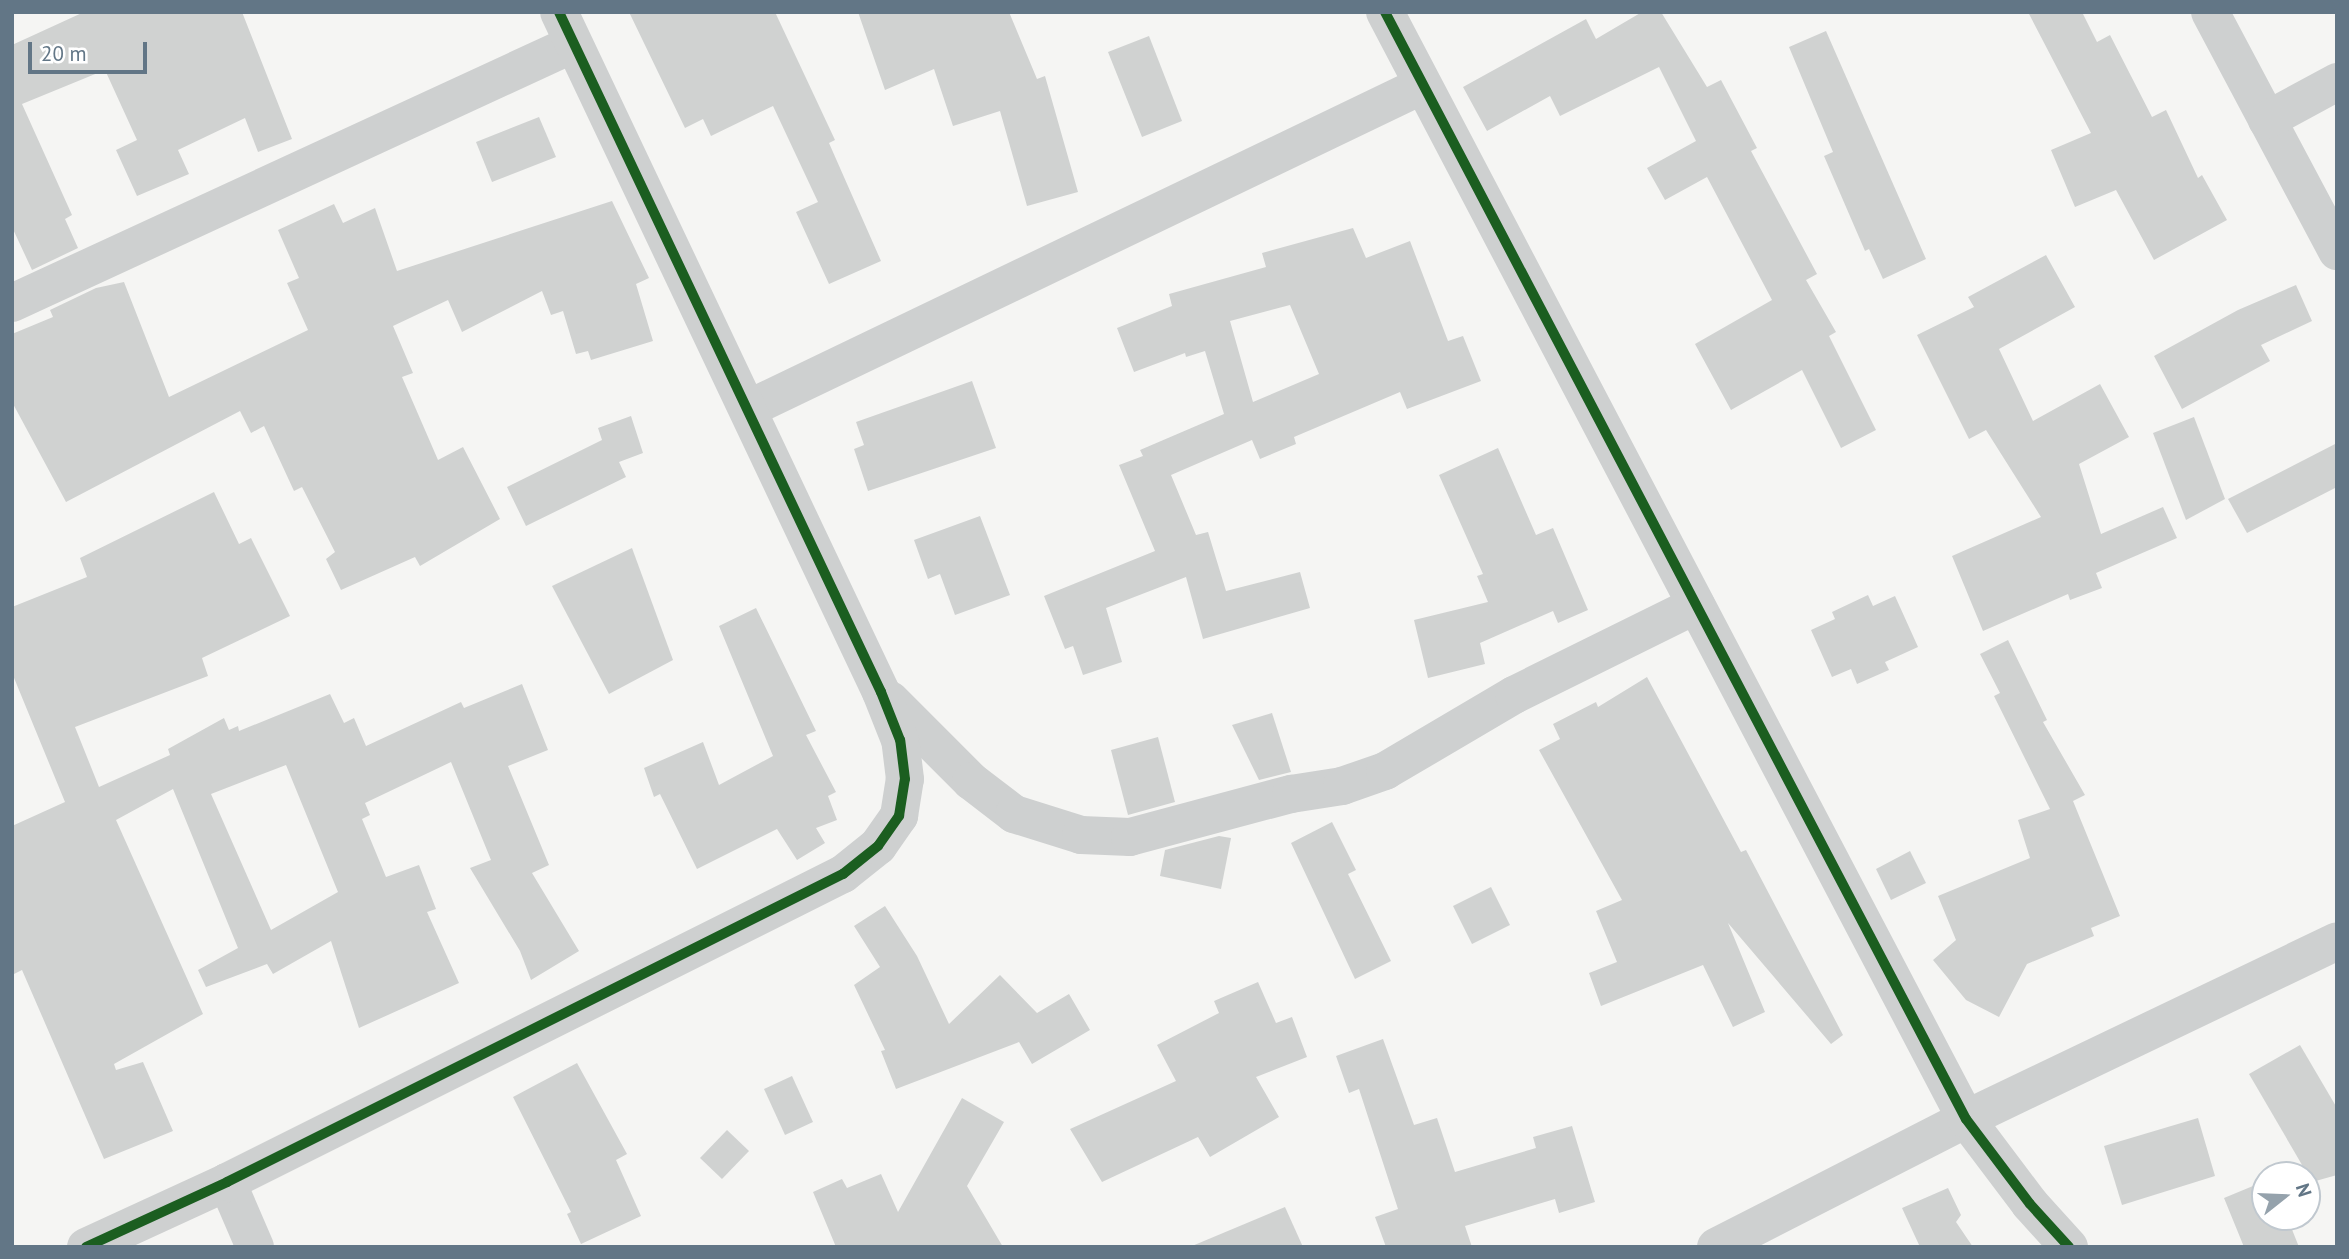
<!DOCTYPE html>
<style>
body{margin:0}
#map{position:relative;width:2349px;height:1259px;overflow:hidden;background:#f5f5f3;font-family:"PT Sans",sans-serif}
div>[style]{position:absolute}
.building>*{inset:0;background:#d0d2d1}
.minor>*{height:38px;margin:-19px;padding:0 19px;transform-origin:19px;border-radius:19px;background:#ced0d0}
.cycleway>*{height:10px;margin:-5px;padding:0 5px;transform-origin:5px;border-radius:5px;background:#1b5e20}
span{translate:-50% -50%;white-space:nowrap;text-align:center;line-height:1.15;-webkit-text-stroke:7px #fff;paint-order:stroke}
.frame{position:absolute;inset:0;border:14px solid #627686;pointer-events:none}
.north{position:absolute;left:2251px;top:1161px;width:70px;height:70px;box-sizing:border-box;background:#fff;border:2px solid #c0c8cf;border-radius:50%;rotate:72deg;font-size:19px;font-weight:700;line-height:28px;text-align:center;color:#627686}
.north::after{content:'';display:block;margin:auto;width:24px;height:32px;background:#95a2ac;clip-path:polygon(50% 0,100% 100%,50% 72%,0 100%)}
.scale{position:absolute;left:28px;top:42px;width:119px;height:32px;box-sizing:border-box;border:4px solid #627686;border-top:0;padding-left:9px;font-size:21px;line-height:24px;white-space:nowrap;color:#627686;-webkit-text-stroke:5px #fff;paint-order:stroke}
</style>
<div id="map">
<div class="building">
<div style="clip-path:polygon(84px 12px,242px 12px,292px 139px,258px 152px,245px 118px,178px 150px,189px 174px,137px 196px,116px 150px,137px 140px,105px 70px,22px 104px,72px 215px,65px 219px,78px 248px,32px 270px,12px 227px,12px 45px)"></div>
<div style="clip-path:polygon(629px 12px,775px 12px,835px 140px,829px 143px,881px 261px,829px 284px,796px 212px,818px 202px,773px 106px,711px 136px,703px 119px,685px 128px)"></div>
<div style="clip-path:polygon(858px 12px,1009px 12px,1037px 79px,1045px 76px,1078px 192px,1027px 206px,1000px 111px,953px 126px,934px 69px,885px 90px)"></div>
<div style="clip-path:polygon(1642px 12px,1661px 12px,1707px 87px,1721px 80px,1757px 148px,1751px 151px,1817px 274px,1806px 280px,1836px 332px,1829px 336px,1876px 430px,1841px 448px,1802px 370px,1731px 410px,1695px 344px,1772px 300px,1707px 177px,1665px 200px,1647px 168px,1696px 141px,1659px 67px,1560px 116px,1550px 96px,1487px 131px,1463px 87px,1586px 19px,1596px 39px)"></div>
<div style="clip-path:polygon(2028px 12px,2082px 12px,2097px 42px,2110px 35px,2152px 117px,2166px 110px,2198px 178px,2202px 175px,2227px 220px,2154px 260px,2116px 190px,2075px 207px,2051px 150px,2091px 133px)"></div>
<div style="clip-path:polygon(1826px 31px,1926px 259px,1883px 279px,1869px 249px,1865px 251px,1824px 156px,1833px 152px,1789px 47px)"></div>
<div style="clip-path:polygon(1149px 36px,1182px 121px,1142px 137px,1108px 52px)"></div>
<div style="clip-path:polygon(539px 117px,556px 157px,492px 182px,476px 142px)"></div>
<div style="clip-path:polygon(612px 201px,649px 278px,636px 284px,653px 341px,591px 360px,588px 351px,576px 354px,563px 311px,551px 315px,542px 291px,462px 332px,448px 300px,393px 326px,413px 373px,402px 377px,438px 460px,463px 447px,500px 519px,420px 566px,415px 557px,341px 590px,326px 559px,335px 552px,302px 487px,294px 491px,264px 426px,251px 433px,240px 411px,66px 502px,12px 402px,12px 334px,53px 317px,50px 310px,96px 288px,124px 282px,169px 397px,308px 330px,287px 283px,299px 278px,278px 230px,334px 204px,343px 223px,375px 208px,397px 271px)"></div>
<div style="clip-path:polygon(evenodd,1353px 228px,1366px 258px,1410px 241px,1448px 341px,1463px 336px,1481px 381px,1407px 409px,1400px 392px,1294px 437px,1296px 444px,1260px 459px,1252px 440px,1171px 475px,1196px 535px,1208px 532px,1226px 591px,1300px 572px,1310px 608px,1203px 639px,1186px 577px,1106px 608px,1122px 662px,1083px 675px,1073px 646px,1065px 649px,1044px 596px,1155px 551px,1119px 465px,1143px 456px,1140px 450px,1224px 414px,1205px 351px,1186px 357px,1185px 353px,1134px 372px,1117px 328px,1172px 306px,1169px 294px,1266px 267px,1262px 253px,1353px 228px,1290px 305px,1319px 374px,1253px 402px,1230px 321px,1290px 305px)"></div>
<div style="clip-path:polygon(2046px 255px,2075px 307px,1999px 349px,2033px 421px,2100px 384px,2129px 437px,2079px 464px,2101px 534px,2163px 507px,2177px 538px,2096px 573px,2102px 588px,2070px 600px,2068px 594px,1983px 631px,1952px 556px,2041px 517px,1986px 430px,1969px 439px,1917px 335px,1974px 307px,1968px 297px)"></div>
<div style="clip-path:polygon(2296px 285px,2312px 321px,2261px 345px,2270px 361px,2182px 409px,2154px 356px,2238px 310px)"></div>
<div style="clip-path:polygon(972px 381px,996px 448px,868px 491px,854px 449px,864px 445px,856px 422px)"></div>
<div style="clip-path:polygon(631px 416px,643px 453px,619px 462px,626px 477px,526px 526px,507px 487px,602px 440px,598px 428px)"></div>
<div style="clip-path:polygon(2194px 417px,2225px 499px,2186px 520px,2153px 433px)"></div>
<div style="clip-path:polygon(2337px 443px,2337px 487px,2247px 533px,2228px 499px)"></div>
<div style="clip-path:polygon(1498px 448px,1536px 535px,1553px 528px,1588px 610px,1558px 623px,1553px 611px,1480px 643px,1485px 664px,1428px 678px,1414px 620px,1488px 602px,1477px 576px,1483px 574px,1439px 475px)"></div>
<div style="clip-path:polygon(evenodd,214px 492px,239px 544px,251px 538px,290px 616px,202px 658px,208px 676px,75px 727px,99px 787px,170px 755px,168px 749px,224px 718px,229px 730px,238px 726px,239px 731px,330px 694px,344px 723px,354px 718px,366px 746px,461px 702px,464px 708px,522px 684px,548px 750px,508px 766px,549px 865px,532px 873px,579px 951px,531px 980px,520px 951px,470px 868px,491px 860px,451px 762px,365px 803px,370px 815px,362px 819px,386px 877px,419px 865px,436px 909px,427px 912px,459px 983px,359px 1028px,331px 941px,273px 974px,267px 964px,206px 987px,198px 970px,238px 948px,173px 789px,116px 820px,203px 1014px,114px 1064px,116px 1070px,143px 1062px,173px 1131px,104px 1159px,22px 970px,12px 975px,12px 826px,65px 802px,12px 673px,12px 607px,87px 577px,80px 558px,214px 492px,286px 765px,338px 892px,271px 930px,211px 794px,286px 765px)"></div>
<div style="clip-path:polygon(980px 516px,1010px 595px,955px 615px,940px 574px,928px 579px,914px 540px)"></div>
<div style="clip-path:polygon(632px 548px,673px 660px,609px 694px,552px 586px)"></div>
<div style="clip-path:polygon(1868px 595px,1873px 606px,1895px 596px,1918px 647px,1885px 662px,1889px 670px,1857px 684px,1851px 669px,1832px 677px,1811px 630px,1835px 619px,1832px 612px)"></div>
<div style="clip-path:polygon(756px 608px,816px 731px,806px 735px,836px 792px,828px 796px,837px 820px,816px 828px,825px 843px,797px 860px,777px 829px,697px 869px,660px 794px,654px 797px,644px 768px,703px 742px,719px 785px,773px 756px,719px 626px)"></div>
<div style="clip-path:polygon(2008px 640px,2047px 720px,2043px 722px,2085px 795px,2073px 801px,2120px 916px,2091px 928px,2094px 936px,2027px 964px,1999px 1017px,1966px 1000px,1933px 960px,1956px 940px,1938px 896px,2030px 858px,2018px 820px,2050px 809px,1994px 696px,2000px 693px,1980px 654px)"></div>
<div style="clip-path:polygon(1647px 677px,1741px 852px,1746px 850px,1843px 1035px,1831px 1044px,1728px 923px,1765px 1012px,1733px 1027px,1703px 965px,1601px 1006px,1589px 973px,1617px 962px,1596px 911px,1622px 900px,1539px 750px,1560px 739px,1553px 724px,1596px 702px,1598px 707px)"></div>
<div style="clip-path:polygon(1272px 713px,1291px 772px,1259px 780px,1232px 725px)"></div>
<div style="clip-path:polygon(1158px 737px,1175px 802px,1128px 815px,1111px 750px)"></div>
<div style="clip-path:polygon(1332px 822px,1356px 870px,1348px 874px,1391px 961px,1355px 979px,1291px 843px)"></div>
<div style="clip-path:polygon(1219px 836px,1231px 838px,1221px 889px,1160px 876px,1165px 850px)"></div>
<div style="clip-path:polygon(1910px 851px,1926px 883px,1891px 900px,1876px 869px)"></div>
<div style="clip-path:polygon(1491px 887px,1510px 925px,1472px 944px,1453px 906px)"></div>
<div style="clip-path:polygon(885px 906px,917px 956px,949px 1024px,1000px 975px,1037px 1013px,1069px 994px,1090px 1030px,1032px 1064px,1019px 1042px,896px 1089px,881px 1051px,885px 1050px,854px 985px,880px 967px,854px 926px)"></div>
<div style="clip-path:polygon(1258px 982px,1276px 1023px,1292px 1017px,1307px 1057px,1256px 1077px,1279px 1117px,1210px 1157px,1198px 1137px,1102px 1182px,1070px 1129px,1176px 1081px,1157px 1045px,1219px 1013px,1214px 1001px)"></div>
<div style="clip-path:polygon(1383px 1039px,1414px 1125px,1437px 1118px,1455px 1172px,1536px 1148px,1533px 1137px,1572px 1126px,1595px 1202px,1559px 1213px,1555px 1199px,1465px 1226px,1472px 1247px,1386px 1247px,1375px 1217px,1398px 1209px,1359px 1089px,1349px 1093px,1336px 1056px)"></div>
<div style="clip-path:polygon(2300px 1045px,2337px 1108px,2337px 1175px,2312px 1182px,2249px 1074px)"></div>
<div style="clip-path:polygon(577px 1063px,627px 1154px,616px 1160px,641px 1216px,581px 1244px,567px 1214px,571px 1212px,513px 1097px)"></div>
<div style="clip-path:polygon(792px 1076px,813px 1122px,785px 1135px,764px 1089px)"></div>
<div style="clip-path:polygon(962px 1098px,1004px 1122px,967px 1186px,1003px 1247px,836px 1247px,813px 1192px,842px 1179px,847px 1188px,881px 1174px,898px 1212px)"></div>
<div style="clip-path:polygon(2198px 1118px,2215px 1176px,2122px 1205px,2104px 1146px)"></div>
<div style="clip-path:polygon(727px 1130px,749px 1151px,722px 1179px,700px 1158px)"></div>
<div style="clip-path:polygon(2265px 1181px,2265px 1217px,2287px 1217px,2299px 1247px,2244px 1247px,2224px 1198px)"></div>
<div style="clip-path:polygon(1948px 1188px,1961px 1215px,1956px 1222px,1973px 1247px,1920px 1247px,1902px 1208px)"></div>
<div style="clip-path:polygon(1285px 1207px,1303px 1247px,1192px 1247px,1192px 1246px)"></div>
</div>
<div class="minor">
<div style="left:1385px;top:12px;width:1250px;rotate:62.31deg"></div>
<div style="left:1966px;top:1119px;width:106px;rotate:53deg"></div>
<div style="left:2030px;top:1204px;width:58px;rotate:47.8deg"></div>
<div style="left:2210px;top:12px;width:271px;rotate:62deg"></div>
<div style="left:2267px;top:120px;width:80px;rotate:-28.5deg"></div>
<div style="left:12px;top:303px;width:618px;rotate:-24.78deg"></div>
<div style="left:748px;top:409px;width:746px;rotate:-25.64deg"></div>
<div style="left:890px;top:700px;width:115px;rotate:45deg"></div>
<div style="left:971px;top:781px;width:54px;rotate:37.5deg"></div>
<div style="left:1014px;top:814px;width:70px;rotate:17.4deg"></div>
<div style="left:1081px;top:835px;width:49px;rotate:2.3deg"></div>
<div style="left:1130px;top:837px;width:167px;rotate:-15deg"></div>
<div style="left:1291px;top:794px;width:52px;rotate:-8.9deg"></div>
<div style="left:1342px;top:786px;width:46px;rotate:-19.2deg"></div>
<div style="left:1385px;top:771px;width:150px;rotate:-30.5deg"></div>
<div style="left:1514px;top:695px;width:203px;rotate:-26.3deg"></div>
<div style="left:227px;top:1182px;width:71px;rotate:66.7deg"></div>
<div style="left:86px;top:1247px;width:155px;rotate:-24.7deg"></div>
<div style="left:227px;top:1182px;width:689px;rotate:-26.57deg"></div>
<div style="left:843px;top:874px;width:45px;rotate:-38.7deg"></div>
<div style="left:878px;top:846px;width:37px;rotate:-55deg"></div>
<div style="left:899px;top:816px;width:37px;rotate:-81deg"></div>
<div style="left:905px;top:779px;width:39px;rotate:-97deg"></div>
<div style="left:900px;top:740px;width:52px;rotate:-111.6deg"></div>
<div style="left:881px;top:692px;width:752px;rotate:-115.34deg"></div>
<div style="left:1716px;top:1247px;width:281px;rotate:-27.1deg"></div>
<div style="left:1966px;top:1119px;width:411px;rotate:-25.6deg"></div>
</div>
<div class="cycleway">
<div style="left:1385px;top:12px;width:1250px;rotate:62.31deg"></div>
<div style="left:1966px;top:1119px;width:106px;rotate:53deg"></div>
<div style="left:2030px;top:1204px;width:58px;rotate:47.8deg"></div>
<div style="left:86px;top:1247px;width:155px;rotate:-24.7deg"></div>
<div style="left:227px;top:1182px;width:689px;rotate:-26.57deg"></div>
<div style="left:843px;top:874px;width:45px;rotate:-38.7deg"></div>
<div style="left:878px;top:846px;width:37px;rotate:-55deg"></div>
<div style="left:899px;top:816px;width:37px;rotate:-81deg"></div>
<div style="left:905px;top:779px;width:39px;rotate:-97deg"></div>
<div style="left:900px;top:740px;width:52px;rotate:-111.6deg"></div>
<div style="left:881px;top:692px;width:752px;rotate:-115.34deg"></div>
</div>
<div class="frame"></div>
<div class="north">N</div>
<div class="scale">20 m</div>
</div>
